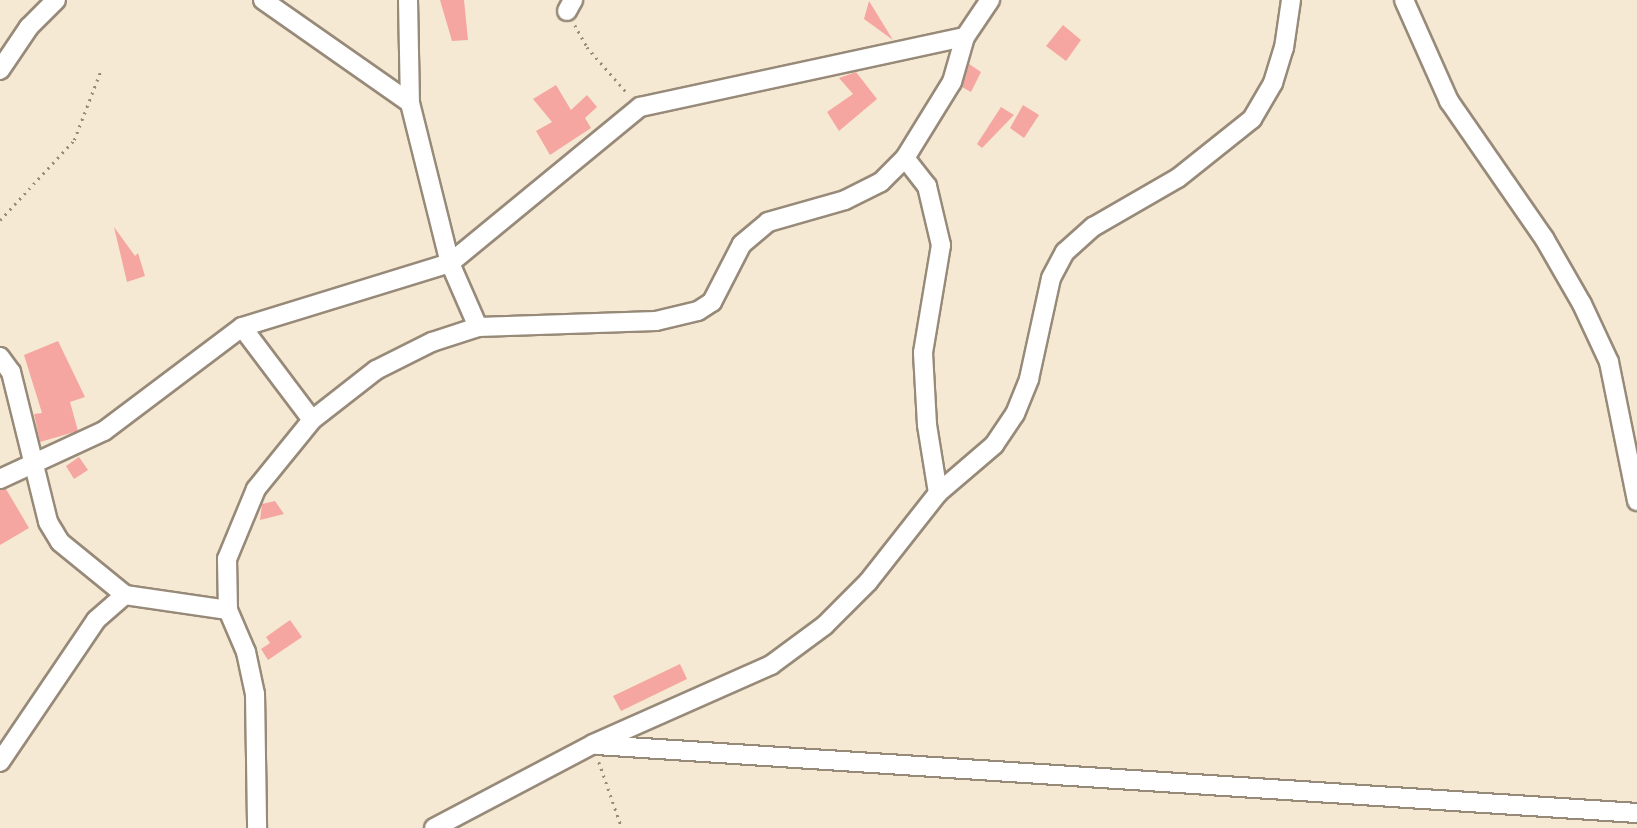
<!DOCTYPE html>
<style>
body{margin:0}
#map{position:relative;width:1637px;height:828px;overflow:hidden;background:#f5e9d4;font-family:Dekko,sans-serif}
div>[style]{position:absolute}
.building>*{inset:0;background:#f5a6a0}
.path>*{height:2.5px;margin-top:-1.25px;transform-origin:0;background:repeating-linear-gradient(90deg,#988a79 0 2px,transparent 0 7px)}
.roads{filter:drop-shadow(2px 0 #988a79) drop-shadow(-2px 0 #988a79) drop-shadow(0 2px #988a79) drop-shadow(0 -2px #988a79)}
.minor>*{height:18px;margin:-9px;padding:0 9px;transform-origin:9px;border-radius:9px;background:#fff}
span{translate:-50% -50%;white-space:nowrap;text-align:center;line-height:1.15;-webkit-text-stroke:7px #fff;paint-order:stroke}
</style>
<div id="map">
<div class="building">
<div style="clip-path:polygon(440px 0,464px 0,468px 40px,452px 41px)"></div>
<div style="clip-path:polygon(869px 1px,893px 40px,864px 19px)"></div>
<div style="clip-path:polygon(1063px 25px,1081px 40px,1066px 61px,1046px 46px)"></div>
<div style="clip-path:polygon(969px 64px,981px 72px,971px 92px,962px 87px)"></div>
<div style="clip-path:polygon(856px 72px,877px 99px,839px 131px,827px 112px,853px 94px,839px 78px)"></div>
<div style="clip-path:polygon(556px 85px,571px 110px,587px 95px,597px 107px,585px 118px,591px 128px,550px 155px,536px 131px,552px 122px,533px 99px)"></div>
<div style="clip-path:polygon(1023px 105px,1039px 115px,1024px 138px,1010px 128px)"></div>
<div style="clip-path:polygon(1001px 107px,1014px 115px,982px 148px,977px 144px)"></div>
<div style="clip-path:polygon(114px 227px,135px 256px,138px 253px,145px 276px,127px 282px)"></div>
<div style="clip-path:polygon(58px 341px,85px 397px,70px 402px,78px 431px,40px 442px,34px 414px,42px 413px,24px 355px)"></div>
<div style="clip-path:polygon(79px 457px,88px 470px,74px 479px,66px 466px)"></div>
<div style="clip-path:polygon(6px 489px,29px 528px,0 545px,0 490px)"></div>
<div style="clip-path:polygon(275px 501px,284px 514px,260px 520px,262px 504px)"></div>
<div style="clip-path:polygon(290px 620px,302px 637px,268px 660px,261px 649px,270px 643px,266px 637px)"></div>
<div style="clip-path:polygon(680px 664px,687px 679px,621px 711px,613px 696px)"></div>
</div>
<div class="path">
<div style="left:575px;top:25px;width:25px;rotate:61deg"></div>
<div style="left:587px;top:47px;width:62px;rotate:48.9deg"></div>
<div style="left:0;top:220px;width:109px;rotate:-47.2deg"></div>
<div style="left:74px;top:140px;width:75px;rotate:-68.9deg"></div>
<div style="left:599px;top:762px;width:70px;rotate:70.8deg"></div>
</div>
<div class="roads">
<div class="minor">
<div style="left:263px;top:0;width:179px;rotate:35deg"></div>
<div style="left:408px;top:0;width:103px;rotate:88.9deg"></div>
<div style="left:410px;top:103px;width:165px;rotate:76deg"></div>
<div style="left:450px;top:263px;width:70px;rotate:66.4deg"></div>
<div style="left:1404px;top:0;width:111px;rotate:66deg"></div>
<div style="left:1449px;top:101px;width:167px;rotate:55.3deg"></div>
<div style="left:1544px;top:238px;width:76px;rotate:60.1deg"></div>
<div style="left:1582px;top:304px;width:64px;rotate:65deg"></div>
<div style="left:1609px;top:362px;width:142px;rotate:78.6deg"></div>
<div style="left:567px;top:11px;width:13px;rotate:-61deg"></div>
<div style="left:0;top:70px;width:52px;rotate:-56deg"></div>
<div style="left:29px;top:27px;width:38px;rotate:-45deg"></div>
<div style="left:905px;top:158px;width:36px;rotate:52deg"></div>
<div style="left:927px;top:186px;width:61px;rotate:76.7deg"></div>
<div style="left:941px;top:245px;width:109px;rotate:99.5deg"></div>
<div style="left:923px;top:353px;width:72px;rotate:86.8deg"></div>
<div style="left:927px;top:425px;width:69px;rotate:80.8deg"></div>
<div style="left:242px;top:327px;width:116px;rotate:53deg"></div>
<div style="left:312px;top:420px;width:89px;rotate:129.1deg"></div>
<div style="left:256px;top:489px;width:76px;rotate:112.5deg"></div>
<div style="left:227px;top:559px;width:51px;rotate:88.9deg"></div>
<div style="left:228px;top:610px;width:46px;rotate:66.8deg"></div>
<div style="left:246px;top:652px;width:43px;rotate:77.9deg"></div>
<div style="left:255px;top:694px;width:134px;rotate:89.1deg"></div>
<div style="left:0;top:357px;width:19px;rotate:54deg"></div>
<div style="left:11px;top:372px;width:154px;rotate:76.1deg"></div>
<div style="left:48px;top:522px;width:23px;rotate:59deg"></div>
<div style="left:60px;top:542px;width:84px;rotate:39.2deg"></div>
<div style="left:125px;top:595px;width:104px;rotate:8.3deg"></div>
<div style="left:312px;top:420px;width:81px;rotate:-38deg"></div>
<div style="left:376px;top:370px;width:63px;rotate:-26.6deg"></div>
<div style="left:432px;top:342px;width:48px;rotate:-18.1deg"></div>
<div style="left:478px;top:327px;width:178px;rotate:-1.9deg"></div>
<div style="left:656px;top:321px;width:43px;rotate:-13.4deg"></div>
<div style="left:698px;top:311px;width:17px;rotate:-33deg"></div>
<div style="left:712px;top:302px;width:65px;rotate:-62.7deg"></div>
<div style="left:742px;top:244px;width:34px;rotate:-40deg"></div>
<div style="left:768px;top:222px;width:80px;rotate:-15.9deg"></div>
<div style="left:845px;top:200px;width:40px;rotate:-26.6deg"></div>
<div style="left:881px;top:182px;width:34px;rotate:-45deg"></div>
<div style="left:905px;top:158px;width:89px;rotate:-58.3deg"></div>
<div style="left:952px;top:82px;width:47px;rotate:-73.9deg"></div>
<div style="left:0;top:479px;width:115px;rotate:-24.8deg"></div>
<div style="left:104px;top:431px;width:173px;rotate:-37deg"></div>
<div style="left:242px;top:327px;width:218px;rotate:-17.1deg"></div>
<div style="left:450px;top:263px;width:246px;rotate:-39.4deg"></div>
<div style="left:640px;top:107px;width:332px;rotate:-12.2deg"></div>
<div style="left:965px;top:37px;width:45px;rotate:-56deg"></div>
<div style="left:597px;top:745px;width:1042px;rotate:3.74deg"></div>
<div style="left:0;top:762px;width:171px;rotate:-55.9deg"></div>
<div style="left:96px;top:620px;width:38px;rotate:-41deg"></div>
<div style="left:434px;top:828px;width:180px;rotate:-27.8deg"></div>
<div style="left:593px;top:744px;width:195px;rotate:-23.9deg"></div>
<div style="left:771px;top:665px;width:67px;rotate:-36.5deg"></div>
<div style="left:825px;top:625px;width:61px;rotate:-45deg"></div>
<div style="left:868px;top:582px;width:113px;rotate:-51.8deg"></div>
<div style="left:938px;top:493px;width:74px;rotate:-40.6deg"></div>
<div style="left:994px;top:445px;width:37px;rotate:-56deg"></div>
<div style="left:1015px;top:414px;width:38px;rotate:-68deg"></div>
<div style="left:1029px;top:379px;width:103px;rotate:-77.7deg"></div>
<div style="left:1051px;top:278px;width:30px;rotate:-62deg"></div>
<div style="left:1065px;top:252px;width:38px;rotate:-42deg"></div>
<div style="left:1093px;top:227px;width:98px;rotate:-30deg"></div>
<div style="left:1178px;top:178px;width:95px;rotate:-38.6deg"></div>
<div style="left:1252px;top:119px;width:42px;rotate:-59.7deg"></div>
<div style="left:1273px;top:83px;width:37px;rotate:-73deg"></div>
<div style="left:1284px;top:48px;width:49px;rotate:-81.7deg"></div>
</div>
</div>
</div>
